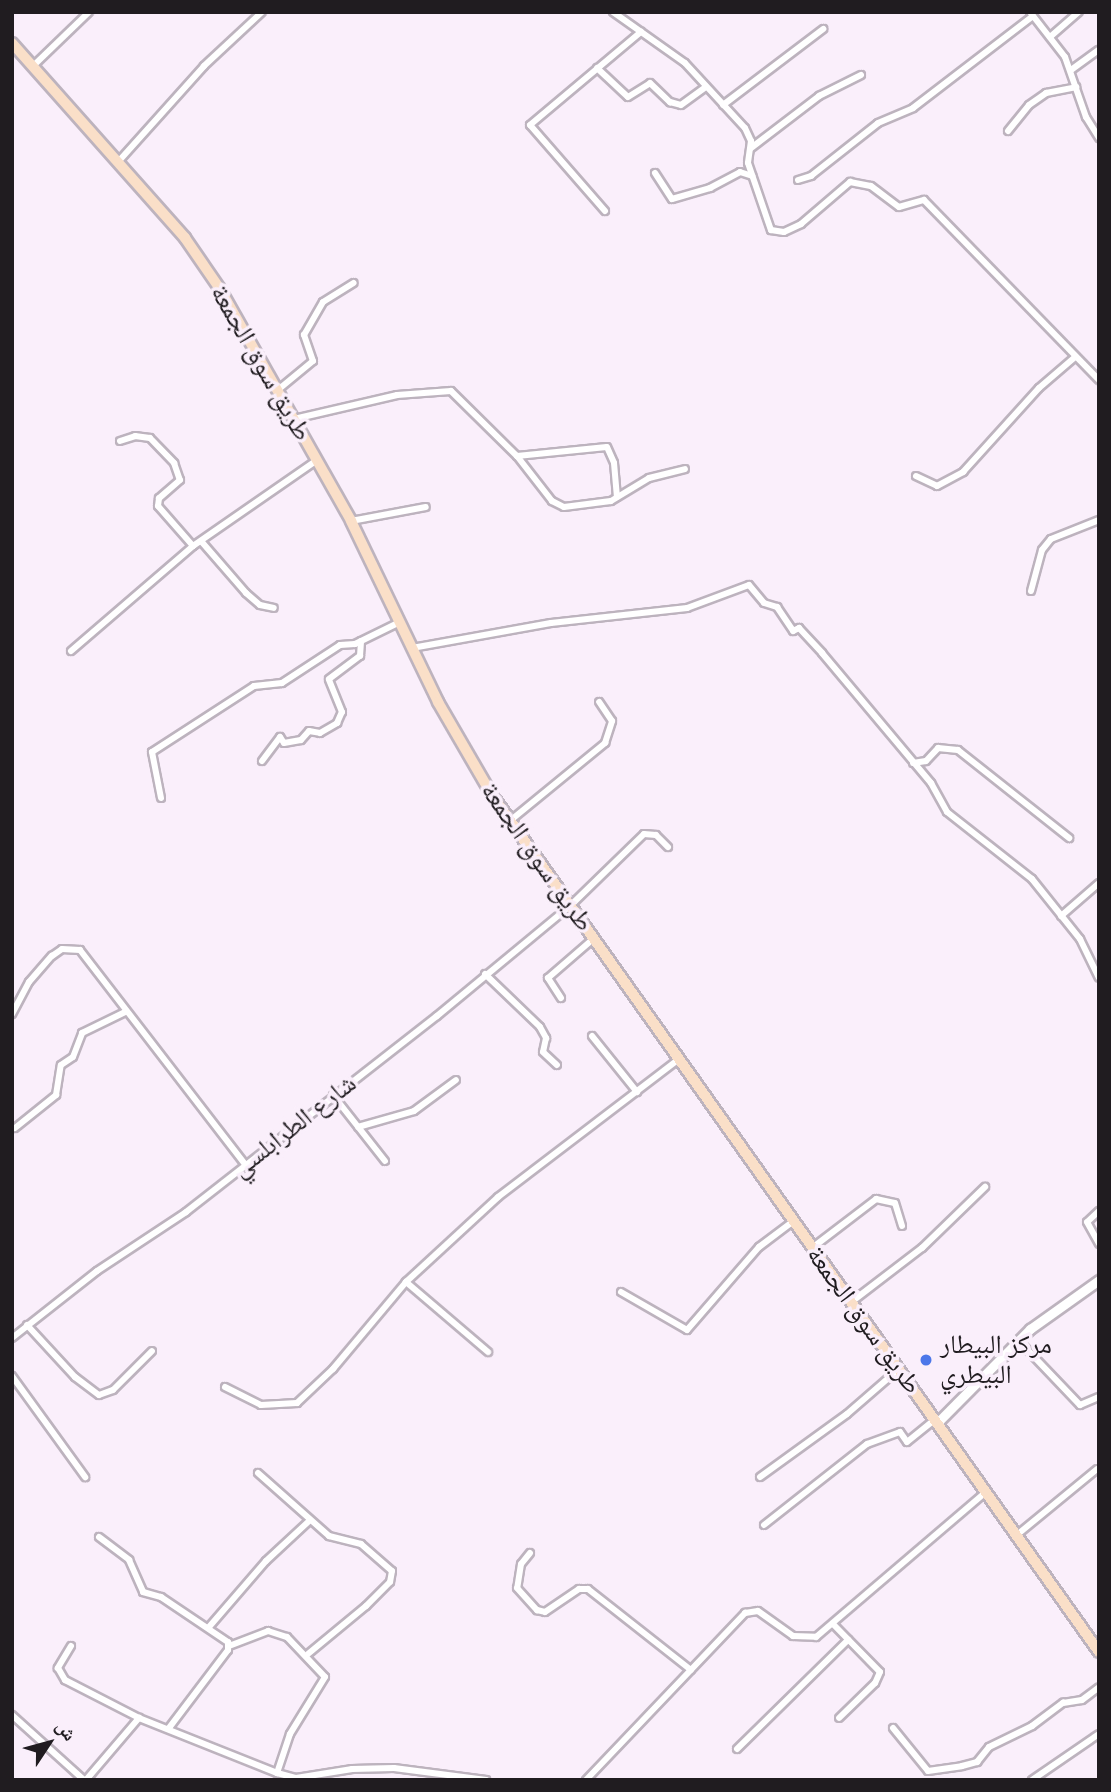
<!DOCTYPE html>
<meta charset="utf-8">
<style>
body{margin:0}
#map{position:relative;width:1111px;height:1792px;overflow:hidden;background:#faeffb;font-family:"Space Grotesk","Noto Naskh Arabic",sans-serif}
div>[style]{position:absolute}
.roads{filter:drop-shadow(2px 0 #bdb3be) drop-shadow(-2px 0 #bdb3be) drop-shadow(0 2px #bdb3be) drop-shadow(0 -2px #bdb3be)}
.minor>*{height:6px;margin:-3px;padding:0 3px;transform-origin:3px;border-radius:3px;background:#fff}
.secondary>*{height:9px;margin:-4.5px;padding:0 4.5px;transform-origin:4.5px;border-radius:4.5px;background:#fff}
.primary>*{height:10px;margin:-5px;padding:0 5px;transform-origin:5px;border-radius:5px;background:#fadfc8}
.dots>*{width:19px;height:19px;translate:-50% -50%;box-sizing:border-box;border:4px solid #faeffb;border-radius:50%}
span{translate:-50% -50%;white-space:nowrap;text-align:center;line-height:1.15;-webkit-text-stroke:7px #faeffb;paint-order:stroke}
.street-label{font-size:26px;color:#201c20}
.poi-label{font-size:26px;color:#201c20}
.left{translate:0 -50%;text-align:left}
.frame{position:absolute;inset:0;border:14px solid #201c20;pointer-events:none}
.north{position:absolute;left:14px;top:1708px;width:70px;height:70px;-webkit-text-stroke:5px #faeffb;paint-order:stroke;rotate:54deg;font-size:19px;font-weight:700;line-height:28px;text-align:center;color:#201c20}
.north::after{content:'';display:block;margin:auto;width:24px;height:32px;background:#201c20;clip-path:polygon(50% 0,100% 100%,50% 72%,0 100%)}
</style>
<div id="map">
<div class="roads">
<div class="minor">
<div style="left:613px;top:12px;width:88px;rotate:35.3deg"></div>
<div style="left:685px;top:63px;width:88px;rotate:47.3deg"></div>
<div style="left:745px;top:128px;width:14px;rotate:65deg"></div>
<div style="left:751px;top:141px;width:22px;rotate:98deg"></div>
<div style="left:748px;top:163px;width:71px;rotate:71.1deg"></div>
<div style="left:771px;top:230px;width:13px;rotate:9deg"></div>
<div style="left:784px;top:232px;width:19px;rotate:-25deg"></div>
<div style="left:801px;top:224px;width:65px;rotate:-40.6deg"></div>
<div style="left:850px;top:182px;width:21px;rotate:11deg"></div>
<div style="left:871px;top:186px;width:35px;rotate:37deg"></div>
<div style="left:899px;top:207px;width:26px;rotate:-16deg"></div>
<div style="left:924px;top:200px;width:251px;rotate:45.8deg"></div>
<div style="left:1030px;top:12px;width:57px;rotate:52.1deg"></div>
<div style="left:1065px;top:57px;width:64px;rotate:70.7deg"></div>
<div style="left:1086px;top:117px;width:25px;rotate:58deg"></div>
<div style="left:1050px;top:37px;width:38px;rotate:-41deg"></div>
<div style="left:32px;top:67px;width:79px;rotate:-44deg"></div>
<div style="left:597px;top:68px;width:42px;rotate:43.1deg"></div>
<div style="left:628px;top:97px;width:26px;rotate:-32deg"></div>
<div style="left:650px;top:83px;width:28px;rotate:44deg"></div>
<div style="left:670px;top:102px;width:11px;rotate:15deg"></div>
<div style="left:681px;top:105px;width:31px;rotate:-36deg"></div>
<div style="left:1071px;top:70px;width:34px;rotate:-36deg"></div>
<div style="left:723px;top:105px;width:126px;rotate:-37.2deg"></div>
<div style="left:1008px;top:131px;width:33px;rotate:-51deg"></div>
<div style="left:1029px;top:105px;width:21px;rotate:-35deg"></div>
<div style="left:1046px;top:93px;width:31px;rotate:-11deg"></div>
<div style="left:751px;top:148px;width:86px;rotate:-37.4deg"></div>
<div style="left:819px;top:96px;width:47px;rotate:-26.6deg"></div>
<div style="left:118px;top:162px;width:129px;rotate:-48.1deg"></div>
<div style="left:204px;top:66px;width:79px;rotate:-43deg"></div>
<div style="left:655px;top:173px;width:31px;rotate:57deg"></div>
<div style="left:672px;top:199px;width:40px;rotate:-16deg"></div>
<div style="left:710px;top:188px;width:34px;rotate:-28deg"></div>
<div style="left:740px;top:172px;width:13px;rotate:18deg"></div>
<div style="left:798px;top:180px;width:14px;rotate:-17deg"></div>
<div style="left:811px;top:176px;width:85px;rotate:-38.3deg"></div>
<div style="left:878px;top:123px;width:38px;rotate:-23deg"></div>
<div style="left:913px;top:108px;width:151px;rotate:-37.5deg"></div>
<div style="left:605px;top:211px;width:114px;rotate:-131.1deg"></div>
<div style="left:530px;top:125px;width:145px;rotate:-40deg"></div>
<div style="left:279px;top:389px;width:44px;rotate:-39.5deg"></div>
<div style="left:313px;top:361px;width:28px;rotate:-109deg"></div>
<div style="left:304px;top:335px;width:38px;rotate:-60deg"></div>
<div style="left:323px;top:302px;width:36px;rotate:-32deg"></div>
<div style="left:294px;top:419px;width:106px;rotate:-13.1deg"></div>
<div style="left:397px;top:395px;width:54px;rotate:-4.2deg"></div>
<div style="left:451px;top:391px;width:93px;rotate:44.6deg"></div>
<div style="left:517px;top:456px;width:57px;rotate:52.1deg"></div>
<div style="left:552px;top:501px;width:13px;rotate:27deg"></div>
<div style="left:564px;top:507px;width:47px;rotate:-7.3deg"></div>
<div style="left:611px;top:501px;width:44px;rotate:-31.2deg"></div>
<div style="left:649px;top:478px;width:37px;rotate:-14deg"></div>
<div style="left:120px;top:441px;width:16px;rotate:-18deg"></div>
<div style="left:135px;top:436px;width:15px;rotate:8deg"></div>
<div style="left:150px;top:438px;width:35px;rotate:46deg"></div>
<div style="left:174px;top:463px;width:18px;rotate:71deg"></div>
<div style="left:180px;top:480px;width:28px;rotate:139deg"></div>
<div style="left:159px;top:498px;width:8px;rotate:97deg"></div>
<div style="left:158px;top:506px;width:53px;rotate:48.8deg"></div>
<div style="left:517px;top:456px;width:90px;rotate:-5.7deg"></div>
<div style="left:607px;top:447px;width:17px;rotate:66deg"></div>
<div style="left:614px;top:463px;width:34px;rotate:85deg"></div>
<div style="left:916px;top:476px;width:23px;rotate:25deg"></div>
<div style="left:937px;top:486px;width:30px;rotate:-28deg"></div>
<div style="left:963px;top:472px;width:113px;rotate:-47.9deg"></div>
<div style="left:1039px;top:388px;width:46px;rotate:-40.6deg"></div>
<div style="left:351px;top:521px;width:76px;rotate:-10.6deg"></div>
<div style="left:201px;top:541px;width:69px;rotate:49.1deg"></div>
<div style="left:246px;top:593px;width:18px;rotate:41deg"></div>
<div style="left:260px;top:605px;width:14px;rotate:12deg"></div>
<div style="left:1031px;top:591px;width:42px;rotate:-75deg"></div>
<div style="left:1042px;top:550px;width:14px;rotate:-51deg"></div>
<div style="left:1051px;top:539px;width:52px;rotate:-21.6deg"></div>
<div style="left:412px;top:648px;width:141px;rotate:-10.2deg"></div>
<div style="left:551px;top:623px;width:137px;rotate:-6.3deg"></div>
<div style="left:687px;top:608px;width:66px;rotate:-20.4deg"></div>
<div style="left:749px;top:585px;width:23px;rotate:50deg"></div>
<div style="left:764px;top:603px;width:14px;rotate:17deg"></div>
<div style="left:777px;top:607px;width:29px;rotate:56deg"></div>
<div style="left:793px;top:631px;width:7px;rotate:-27deg"></div>
<div style="left:799px;top:628px;width:34px;rotate:47deg"></div>
<div style="left:822px;top:653px;width:170px;rotate:50deg"></div>
<div style="left:931px;top:783px;width:33px;rotate:61deg"></div>
<div style="left:947px;top:812px;width:108px;rotate:38.2deg"></div>
<div style="left:1032px;top:879px;width:77px;rotate:51.3deg"></div>
<div style="left:1080px;top:939px;width:43px;rotate:64deg"></div>
<div style="left:71px;top:651px;width:161px;rotate:-40.7deg"></div>
<div style="left:193px;top:546px;width:151px;rotate:-34.7deg"></div>
<div style="left:262px;top:761px;width:30px;rotate:-53deg"></div>
<div style="left:280px;top:737px;width:7px;rotate:56deg"></div>
<div style="left:284px;top:743px;width:17px;rotate:-10deg"></div>
<div style="left:301px;top:740px;width:12px;rotate:-48deg"></div>
<div style="left:309px;top:731px;width:11px;rotate:10deg"></div>
<div style="left:320px;top:733px;width:20px;rotate:-30deg"></div>
<div style="left:337px;top:723px;width:12px;rotate:-66deg"></div>
<div style="left:342px;top:712px;width:35px;rotate:-112deg"></div>
<div style="left:329px;top:679px;width:39px;rotate:-37deg"></div>
<div style="left:360px;top:656px;width:15px;rotate:-86deg"></div>
<div style="left:913px;top:763px;width:13px;rotate:-9deg"></div>
<div style="left:926px;top:761px;width:18px;rotate:-47deg"></div>
<div style="left:938px;top:748px;width:20px;rotate:6deg"></div>
<div style="left:958px;top:750px;width:142px;rotate:38.4deg"></div>
<div style="left:161px;top:798px;width:47px;rotate:-101.1deg"></div>
<div style="left:152px;top:752px;width:121px;rotate:-32.9deg"></div>
<div style="left:254px;top:686px;width:28px;rotate:-6deg"></div>
<div style="left:282px;top:683px;width:69px;rotate:-33.2deg"></div>
<div style="left:340px;top:645px;width:15px;rotate:-4deg"></div>
<div style="left:355px;top:644px;width:50px;rotate:-26.1deg"></div>
<div style="left:511px;top:820px;width:122px;rotate:-39.3deg"></div>
<div style="left:605px;top:743px;width:23px;rotate:-72deg"></div>
<div style="left:612px;top:721px;width:23px;rotate:-124deg"></div>
<div style="left:1061px;top:916px;width:50px;rotate:-41deg"></div>
<div style="left:485px;top:974px;width:76px;rotate:43.9deg"></div>
<div style="left:540px;top:1027px;width:13px;rotate:61deg"></div>
<div style="left:546px;top:1038px;width:14px;rotate:102deg"></div>
<div style="left:543px;top:1052px;width:19px;rotate:43deg"></div>
<div style="left:561px;top:998px;width:24px;rotate:-123deg"></div>
<div style="left:548px;top:978px;width:60px;rotate:-40.9deg"></div>
<div style="left:12px;top:1014px;width:36px;rotate:-62deg"></div>
<div style="left:29px;top:982px;width:35px;rotate:-49deg"></div>
<div style="left:52px;top:956px;width:12px;rotate:-35deg"></div>
<div style="left:62px;top:949px;width:18px;rotate:3deg"></div>
<div style="left:80px;top:950px;width:270px;rotate:52.4deg"></div>
<div style="left:592px;top:1036px;width:72px;rotate:51.2deg"></div>
<div style="left:333px;top:1095px;width:84px;rotate:51.8deg"></div>
<div style="left:358px;top:1127px;width:58px;rotate:-15.9deg"></div>
<div style="left:414px;top:1111px;width:52px;rotate:-36.4deg"></div>
<div style="left:15px;top:1128px;width:53px;rotate:-38.8deg"></div>
<div style="left:56px;top:1095px;width:30px;rotate:-81deg"></div>
<div style="left:61px;top:1065px;width:14px;rotate:-34deg"></div>
<div style="left:73px;top:1057px;width:26px;rotate:-69deg"></div>
<div style="left:82px;top:1033px;width:48px;rotate:-26deg"></div>
<div style="left:1099px;top:1211px;width:16px;rotate:137deg"></div>
<div style="left:1087px;top:1222px;width:25px;rotate:61deg"></div>
<div style="left:812px;top:1248px;width:81px;rotate:-37.4deg"></div>
<div style="left:876px;top:1199px;width:19px;rotate:12deg"></div>
<div style="left:895px;top:1203px;width:24px;rotate:73deg"></div>
<div style="left:406px;top:1282px;width:108px;rotate:40.5deg"></div>
<div style="left:621px;top:1292px;width:76px;rotate:29.9deg"></div>
<div style="left:687px;top:1330px;width:110px;rotate:-49.1deg"></div>
<div style="left:759px;top:1247px;width:41px;rotate:-37.1deg"></div>
<div style="left:850px;top:1303px;width:91px;rotate:-37.4deg"></div>
<div style="left:922px;top:1248px;width:88px;rotate:-44.1deg"></div>
<div style="left:27px;top:1325px;width:71px;rotate:47.3deg"></div>
<div style="left:75px;top:1377px;width:30px;rotate:37deg"></div>
<div style="left:99px;top:1395px;width:15px;rotate:-20deg"></div>
<div style="left:113px;top:1390px;width:55px;rotate:-45deg"></div>
<div style="left:12px;top:1338px;width:108px;rotate:-38.2deg"></div>
<div style="left:97px;top:1271px;width:107px;rotate:-33.5deg"></div>
<div style="left:186px;top:1212px;width:318px;rotate:-38deg"></div>
<div style="left:437px;top:1016px;width:173px;rotate:-39.6deg"></div>
<div style="left:570px;top:906px;width:103px;rotate:-44.2deg"></div>
<div style="left:644px;top:834px;width:12px;rotate:5deg"></div>
<div style="left:656px;top:835px;width:17px;rotate:45deg"></div>
<div style="left:1018px;top:1340px;width:90px;rotate:46.4deg"></div>
<div style="left:1080px;top:1405px;width:21px;rotate:-23deg"></div>
<div style="left:12px;top:1376px;width:125px;rotate:54.1deg"></div>
<div style="left:225px;top:1387px;width:40px;rotate:26.6deg"></div>
<div style="left:261px;top:1405px;width:36px;rotate:-3deg"></div>
<div style="left:297px;top:1403px;width:50px;rotate:-43.4deg"></div>
<div style="left:333px;top:1369px;width:114px;rotate:-50deg"></div>
<div style="left:406px;top:1282px;width:125px;rotate:-42.7deg"></div>
<div style="left:498px;top:1197px;width:226px;rotate:-37.3deg"></div>
<div style="left:258px;top:1473px;width:95px;rotate:41.6deg"></div>
<div style="left:329px;top:1536px;width:33px;rotate:14deg"></div>
<div style="left:361px;top:1544px;width:41px;rotate:41.1deg"></div>
<div style="left:392px;top:1571px;width:11px;rotate:100deg"></div>
<div style="left:390px;top:1582px;width:34px;rotate:135deg"></div>
<div style="left:366px;top:1606px;width:75px;rotate:140.4deg"></div>
<div style="left:760px;top:1477px;width:107px;rotate:-35.9deg"></div>
<div style="left:847px;top:1414px;width:69px;rotate:-40.9deg"></div>
<div style="left:764px;top:1525px;width:131px;rotate:-38.2deg"></div>
<div style="left:867px;top:1444px;width:35px;rotate:-20deg"></div>
<div style="left:900px;top:1432px;width:12px;rotate:55deg"></div>
<div style="left:907px;top:1442px;width:36px;rotate:-39deg"></div>
<div style="left:1018px;top:1534px;width:102px;rotate:-39.4deg"></div>
<div style="left:99px;top:1537px;width:38px;rotate:37deg"></div>
<div style="left:129px;top:1560px;width:35px;rotate:66deg"></div>
<div style="left:143px;top:1592px;width:19px;rotate:16deg"></div>
<div style="left:161px;top:1597px;width:81px;rotate:33.9deg"></div>
<div style="left:228px;top:1642px;width:8px;rotate:90deg"></div>
<div style="left:228px;top:1650px;width:98px;rotate:127.1deg"></div>
<div style="left:530px;top:1553px;width:14px;rotate:129deg"></div>
<div style="left:521px;top:1564px;width:24px;rotate:99deg"></div>
<div style="left:517px;top:1588px;width:30px;rotate:48deg"></div>
<div style="left:537px;top:1610px;width:8px;rotate:14deg"></div>
<div style="left:545px;top:1612px;width:41px;rotate:-34.1deg"></div>
<div style="left:579px;top:1589px;width:9px"></div>
<div style="left:588px;top:1589px;width:131px;rotate:38.2deg"></div>
<div style="left:833px;top:1624px;width:67px;rotate:45.6deg"></div>
<div style="left:880px;top:1672px;width:12px;rotate:114deg"></div>
<div style="left:875px;top:1683px;width:50px;rotate:135.8deg"></div>
<div style="left:209px;top:1627px;width:87px;rotate:-49.2deg"></div>
<div style="left:266px;top:1561px;width:59px;rotate:-42.9deg"></div>
<div style="left:71px;top:1646px;width:26px;rotate:121deg"></div>
<div style="left:58px;top:1668px;width:14px;rotate:60deg"></div>
<div style="left:65px;top:1680px;width:83px;rotate:27.2deg"></div>
<div style="left:139px;top:1718px;width:149px;rotate:21.7deg"></div>
<div style="left:277px;top:1773px;width:20px;rotate:15deg"></div>
<div style="left:296px;top:1778px;width:57px;rotate:-9.1deg"></div>
<div style="left:352px;top:1769px;width:42px;rotate:-1.4deg"></div>
<div style="left:394px;top:1768px;width:93px;rotate:7.4deg"></div>
<div style="left:229px;top:1646px;width:42px;rotate:-21deg"></div>
<div style="left:268px;top:1631px;width:20px;rotate:18deg"></div>
<div style="left:287px;top:1637px;width:55px;rotate:46.5deg"></div>
<div style="left:325px;top:1677px;width:67px;rotate:121.6deg"></div>
<div style="left:290px;top:1734px;width:41px;rotate:108.4deg"></div>
<div style="left:12px;top:1715px;width:97px;rotate:42.1deg"></div>
<div style="left:893px;top:1728px;width:55px;rotate:50.9deg"></div>
<div style="left:928px;top:1771px;width:34px;rotate:-8deg"></div>
<div style="left:962px;top:1766px;width:16px;rotate:-15deg"></div>
<div style="left:977px;top:1762px;width:19px;rotate:-51deg"></div>
<div style="left:989px;top:1747px;width:48px;rotate:-26deg"></div>
<div style="left:1032px;top:1726px;width:39px;rotate:-37deg"></div>
<div style="left:1063px;top:1703px;width:19px;rotate:-9deg"></div>
<div style="left:1082px;top:1700px;width:21px;rotate:-37deg"></div>
<div style="left:737px;top:1749px;width:156px;rotate:-44.5deg"></div>
<div style="left:86px;top:1780px;width:82px;rotate:-49.5deg"></div>
<div style="left:586px;top:1780px;width:231px;rotate:-46.4deg"></div>
<div style="left:745px;top:1613px;width:13px;rotate:-9deg"></div>
<div style="left:758px;top:1611px;width:43px;rotate:35.5deg"></div>
<div style="left:793px;top:1636px;width:23px;rotate:2deg"></div>
<div style="left:816px;top:1637px;width:225px;rotate:-40.5deg"></div>
<div style="left:1032px;top:1780px;width:81px;rotate:-34.5deg"></div>
</div>
<div class="secondary">
<div style="left:938px;top:1422px;width:131px;rotate:-45.3deg"></div>
<div style="left:1030px;top:1329px;width:85px;rotate:-35.4deg"></div>
</div>
<div class="primary">
<div style="left:12px;top:43px;width:261px;rotate:48.4deg"></div>
<div style="left:185px;top:238px;width:62px;rotate:55.5deg"></div>
<div style="left:220px;top:289px;width:266px;rotate:60.5deg"></div>
<div style="left:351px;top:521px;width:201px;rotate:64.3deg"></div>
<div style="left:438px;top:702px;width:108px;rotate:59.9deg"></div>
<div style="left:492px;top:795px;width:1050px;rotate:54.69deg"></div>
</div>
</div>
<div class="dots">
<div style="left:926px;top:1360px;background:#4c77e9"></div>
</div>
<div class="street-label">
<span style="left:261px;top:363px;rotate:60deg">طريق سوق الجمعة</span>
<span style="left:537px;top:857px;rotate:55deg">طريق سوق الجمعة</span>
<span style="left:294px;top:1126px;rotate:-38deg">شارع الطرابلسي</span>
<span style="left:864px;top:1320px;rotate:54deg">طريق سوق الجمعة</span>
</div>
<div class="poi-label">
<span class="left" style="left:940px;top:1360px">مركز البيطار<br>البيطري</span>
</div>
<div class="frame"></div>
<div class="north">ش</div>
</div>
